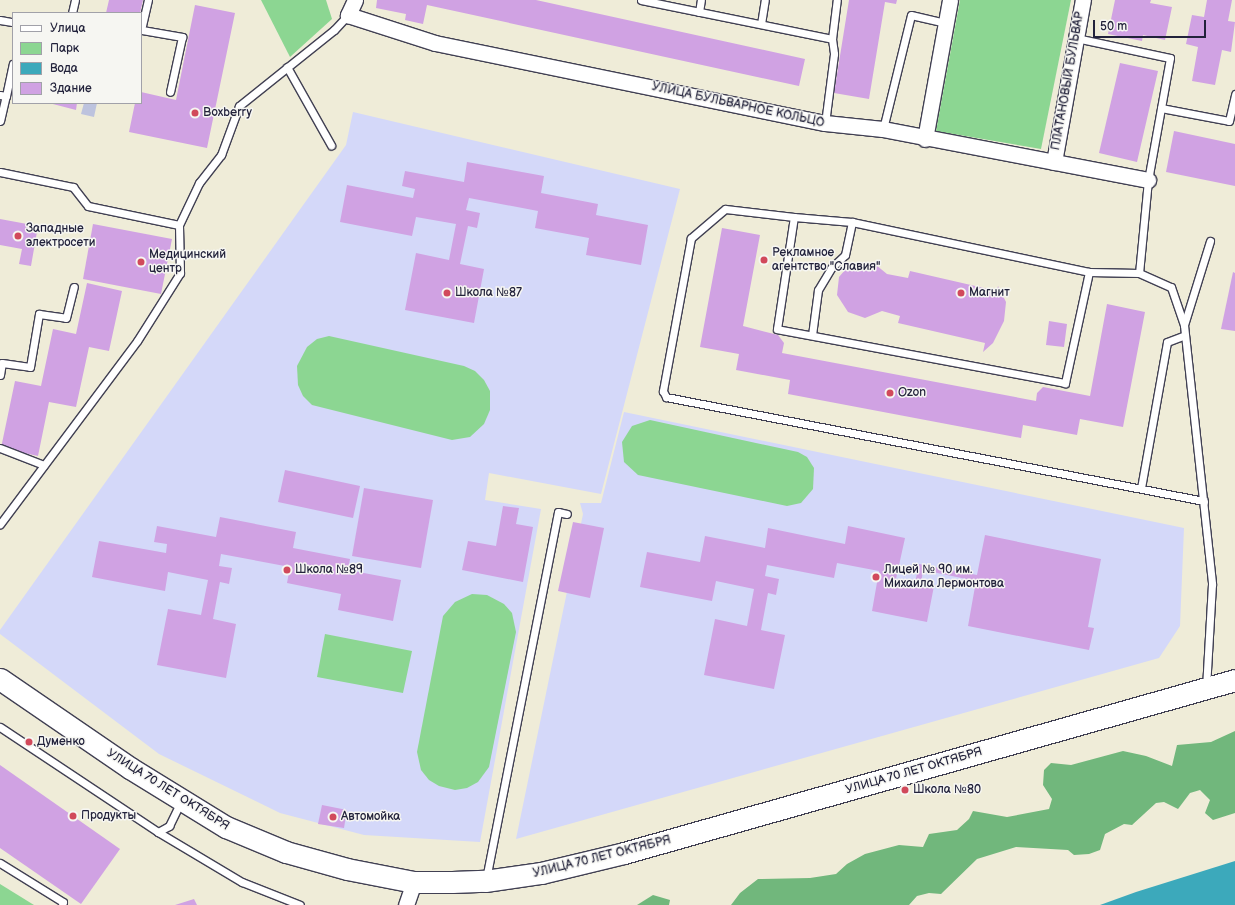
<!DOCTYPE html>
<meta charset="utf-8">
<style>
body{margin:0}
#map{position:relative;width:1235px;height:905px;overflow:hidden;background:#efecd8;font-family:"Balsamiq Sans",sans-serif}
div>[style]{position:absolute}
.built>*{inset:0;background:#d4d8f9}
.industrial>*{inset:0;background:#bdc3de}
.green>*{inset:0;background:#8cd692}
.forest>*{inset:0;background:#71b77c}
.water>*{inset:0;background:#3ca9bb}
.building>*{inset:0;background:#d0a2e3}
.roads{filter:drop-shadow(1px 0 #414053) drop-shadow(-1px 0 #414053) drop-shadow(0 1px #414053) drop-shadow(0 -1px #414053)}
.service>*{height:7px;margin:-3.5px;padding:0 3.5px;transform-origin:3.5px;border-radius:3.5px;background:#fff}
.minor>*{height:15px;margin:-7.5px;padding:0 7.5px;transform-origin:7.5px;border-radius:7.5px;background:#fff}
.secondary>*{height:21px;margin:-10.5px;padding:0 10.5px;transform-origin:10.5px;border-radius:10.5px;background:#fff}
.dots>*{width:11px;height:11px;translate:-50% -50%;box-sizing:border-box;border:2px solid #f6f6f2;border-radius:50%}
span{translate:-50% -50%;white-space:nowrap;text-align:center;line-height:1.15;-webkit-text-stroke:3px #f6f6f2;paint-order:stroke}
.street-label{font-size:12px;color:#22223b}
.poi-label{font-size:12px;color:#22223b}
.left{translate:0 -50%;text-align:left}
.legend{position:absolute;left:12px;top:12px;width:130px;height:92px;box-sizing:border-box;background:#f6f6f2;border:1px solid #a1a1a9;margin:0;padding:5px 7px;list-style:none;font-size:12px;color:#22223b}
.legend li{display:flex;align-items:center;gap:8px;height:20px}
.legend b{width:20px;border:1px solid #a1a1a9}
.scale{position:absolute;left:1093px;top:20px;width:113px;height:18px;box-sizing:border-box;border:2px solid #22223b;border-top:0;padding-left:5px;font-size:12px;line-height:14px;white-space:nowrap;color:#22223b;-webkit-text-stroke:3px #f6f6f2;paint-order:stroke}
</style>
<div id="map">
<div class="built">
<div style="clip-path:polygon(353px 112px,680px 189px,601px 494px,489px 473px,485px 500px,541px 509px,480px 842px,364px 835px,280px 813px,159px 754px,0 634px,0 630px,346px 145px)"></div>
<div style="clip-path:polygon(624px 412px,1184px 528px,1180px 626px,1159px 658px,516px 839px,583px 514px,580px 503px,601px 503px)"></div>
</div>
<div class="industrial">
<div style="clip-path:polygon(84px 103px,97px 103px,94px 117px,81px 114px)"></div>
</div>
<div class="green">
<div style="clip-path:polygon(261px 0,326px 0,332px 19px,290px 57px)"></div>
<div style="clip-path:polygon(960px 0,1071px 0,1041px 149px,936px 131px)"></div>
<div style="clip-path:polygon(329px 336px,464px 366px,475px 371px,484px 380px,490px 391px,490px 410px,484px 424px,470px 437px,452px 440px,312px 405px,303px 396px,298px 385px,297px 366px,307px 347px,317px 339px)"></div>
<div style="clip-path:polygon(650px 420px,798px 452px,807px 457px,814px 468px,813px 489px,801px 503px,787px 506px,638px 475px,624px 462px,622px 442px,632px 426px)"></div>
<div style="clip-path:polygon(472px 594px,487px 595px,504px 604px,512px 613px,516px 632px,489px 767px,478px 782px,467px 788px,455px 790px,439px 786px,429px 780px,421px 770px,417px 752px,443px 616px,455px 602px)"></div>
<div style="clip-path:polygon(325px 634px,412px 651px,403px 693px,317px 677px)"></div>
<div style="clip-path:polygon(0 884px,34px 905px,0 905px)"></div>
</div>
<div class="forest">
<div style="clip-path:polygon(1235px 731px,1235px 813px,1213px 820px,1205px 813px,1210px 800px,1200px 790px,1190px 793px,1178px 809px,1164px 802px,1156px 803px,1132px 825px,1124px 824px,1105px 834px,1100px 850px,1089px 854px,1074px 855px,1068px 850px,1016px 847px,977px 859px,941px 894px,929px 893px,917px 896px,909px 905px,731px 905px,740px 893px,758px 879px,810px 878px,836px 874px,847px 864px,865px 854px,899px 845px,923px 847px,929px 834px,957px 830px,969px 819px,973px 811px,1007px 817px,1049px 809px,1052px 799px,1043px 785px,1044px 770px,1051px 763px,1071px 765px,1123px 751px,1146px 756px,1172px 766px,1177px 745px,1211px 742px)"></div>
<div style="clip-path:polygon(653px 895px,670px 900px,669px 905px,637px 905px)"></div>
</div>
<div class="water">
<div style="clip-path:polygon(1235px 861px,1235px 905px,1100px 905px,1136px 892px)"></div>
</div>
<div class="building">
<div style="clip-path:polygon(109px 0,143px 0,140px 13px,106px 13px)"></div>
<div style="clip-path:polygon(377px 0,536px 0,805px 59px,799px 86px,427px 5px,423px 24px,405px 20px,406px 14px,376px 8px)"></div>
<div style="clip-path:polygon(849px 0,897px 0,896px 4px,885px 2px,869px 99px,834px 93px)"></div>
<div style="clip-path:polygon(1115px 0,1151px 0,1150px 3px,1172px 7px,1165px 40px,1143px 35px,1142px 41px,1108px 34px)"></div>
<div style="clip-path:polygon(1207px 0,1232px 0,1228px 21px,1235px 22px,1231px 52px,1222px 50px,1215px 85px,1192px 81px,1198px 47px,1186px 44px,1192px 15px,1204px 17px)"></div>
<div style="clip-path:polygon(195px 5px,235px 13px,207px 148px,129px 132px,135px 103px,141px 103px,141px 92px,176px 100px)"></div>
<div style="clip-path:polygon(1120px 63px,1158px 71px,1137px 162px,1099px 153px)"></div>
<div style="clip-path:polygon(49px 103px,77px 103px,76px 110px)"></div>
<div style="clip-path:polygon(1174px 131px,1235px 144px,1235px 186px,1166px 172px)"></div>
<div style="clip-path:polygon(467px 162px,544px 176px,541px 193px,598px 204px,596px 215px,648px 225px,641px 265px,586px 255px,589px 238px,535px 228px,538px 211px,469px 198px,466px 210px,480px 213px,477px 228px,468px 226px,460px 264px,484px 269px,474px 323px,405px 310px,416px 253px,449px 260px,456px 224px,416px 217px,412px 236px,340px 222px,347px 185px,413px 198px,415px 189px,402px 186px,405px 171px,464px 182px)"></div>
<div style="clip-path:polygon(0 219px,38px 226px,31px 266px,19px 264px,22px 249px,0 245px)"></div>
<div style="clip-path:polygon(93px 224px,172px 239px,161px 294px,83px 279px)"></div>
<div style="clip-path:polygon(722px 228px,760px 235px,743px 326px,778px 335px,784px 343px,782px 353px,1036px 401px,1037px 393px,1043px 387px,1090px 396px,1107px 304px,1145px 312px,1123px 427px,1080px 419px,1077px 435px,1023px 425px,1021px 438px,788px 394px,790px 380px,736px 370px,739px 354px,700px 347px)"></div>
<div style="clip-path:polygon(864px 262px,876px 265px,887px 274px,908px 278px,910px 271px,997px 291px,998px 286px,1006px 302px,1004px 321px,993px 343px,983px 352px,985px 343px,898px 323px,900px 316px,882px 311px,865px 318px,848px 312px,837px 295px,839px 277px,845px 270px)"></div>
<div style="clip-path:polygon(1233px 272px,1235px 273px,1235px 331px,1221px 329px)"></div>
<div style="clip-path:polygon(87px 283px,122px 291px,109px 351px,89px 347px,76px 407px,49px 402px,38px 456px,1px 448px,15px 381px,41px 386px,53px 329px,76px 334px)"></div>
<div style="clip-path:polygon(1049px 321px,1067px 324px,1064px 347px,1046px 345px)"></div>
<div style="clip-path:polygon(285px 470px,360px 486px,353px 518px,278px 502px)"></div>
<div style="clip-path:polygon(364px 488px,433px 500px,421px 568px,352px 556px)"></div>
<div style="clip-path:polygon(503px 506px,519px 508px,516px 524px,533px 527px,523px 582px,462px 570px,468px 541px,496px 546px)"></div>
<div style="clip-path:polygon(220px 517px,296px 532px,293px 548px,350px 559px,348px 570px,401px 580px,393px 621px,338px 610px,341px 594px,287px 583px,290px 567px,221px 554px,219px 566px,232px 568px,229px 584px,220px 582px,213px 619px,236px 624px,226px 678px,157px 665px,168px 609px,201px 615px,208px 580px,168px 572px,165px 591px,92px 577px,99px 541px,166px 553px,167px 544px,154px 542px,157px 526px,216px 537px)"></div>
<div style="clip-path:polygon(573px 522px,604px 528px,590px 598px,558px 591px)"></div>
<div style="clip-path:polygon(848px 526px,905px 538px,896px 579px,915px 583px,919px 564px,977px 575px,985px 535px,1101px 559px,1088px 627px,1094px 628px,1089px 650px,968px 626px,976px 581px,923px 570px,921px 584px,934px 586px,927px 622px,872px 611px,879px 571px,837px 563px,834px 578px,767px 565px,765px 576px,779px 579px,776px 595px,768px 593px,761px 630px,785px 635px,774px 689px,704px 675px,715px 619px,747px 626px,754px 589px,716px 581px,712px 601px,640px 587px,647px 552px,700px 562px,705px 536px,765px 548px,768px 528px,845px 544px)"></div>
<div style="clip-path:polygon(0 765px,120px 849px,81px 904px,0 848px)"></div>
<div style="clip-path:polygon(322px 805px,347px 810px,344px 828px,318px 824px)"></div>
<div style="clip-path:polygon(194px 899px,197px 905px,175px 905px)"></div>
</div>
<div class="roads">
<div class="service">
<div style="left:641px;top:0;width:195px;rotate:11.5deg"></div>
<div style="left:832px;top:39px;width:15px;rotate:82deg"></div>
<div style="left:834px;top:54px;width:70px;rotate:97.4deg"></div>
<div style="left:699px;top:12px;width:12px;rotate:-81deg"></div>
<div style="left:72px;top:13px;width:13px;rotate:-77deg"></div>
<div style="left:0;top:20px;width:11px;rotate:10deg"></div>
<div style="left:761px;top:24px;width:24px;rotate:-81deg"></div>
<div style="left:141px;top:30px;width:31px;rotate:-77deg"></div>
<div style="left:142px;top:30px;width:41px;rotate:9.9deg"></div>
<div style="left:182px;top:37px;width:56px;rotate:102.3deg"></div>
<div style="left:1076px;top:38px;width:96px;rotate:12deg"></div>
<div style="left:1170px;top:58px;width:124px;rotate:100.2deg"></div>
<div style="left:1148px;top:180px;width:93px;rotate:95.5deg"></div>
<div style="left:1139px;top:273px;width:35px;rotate:24deg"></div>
<div style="left:1171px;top:287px;width:40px;rotate:71.1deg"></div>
<div style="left:1184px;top:325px;width:261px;rotate:83.8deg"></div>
<div style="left:1212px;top:584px;width:103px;rotate:93.3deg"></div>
<div style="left:832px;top:39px;width:39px;rotate:-83deg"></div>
<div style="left:287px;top:67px;width:90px;rotate:60.6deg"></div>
<div style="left:0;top:95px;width:6px;rotate:9deg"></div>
<div style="left:6px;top:96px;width:33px;rotate:-78deg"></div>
<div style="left:1161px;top:108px;width:69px;rotate:10.8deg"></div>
<div style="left:1229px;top:121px;width:28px;rotate:-77deg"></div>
<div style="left:0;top:121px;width:26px;rotate:-77deg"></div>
<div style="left:883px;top:129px;width:117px;rotate:-76.2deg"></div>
<div style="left:911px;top:15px;width:36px;rotate:13deg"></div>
<div style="left:0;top:172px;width:75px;rotate:11.6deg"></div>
<div style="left:73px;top:187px;width:24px;rotate:52deg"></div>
<div style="left:88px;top:206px;width:93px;rotate:11.8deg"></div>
<div style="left:179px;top:225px;width:48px;rotate:88.8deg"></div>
<div style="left:180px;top:273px;width:80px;rotate:122.3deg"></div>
<div style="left:137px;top:341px;width:229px;rotate:126.8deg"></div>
<div style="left:794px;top:217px;width:58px;rotate:4.9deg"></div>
<div style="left:852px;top:222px;width:242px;rotate:11.9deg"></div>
<div style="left:179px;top:225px;width:47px;rotate:-64.5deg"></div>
<div style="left:199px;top:183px;width:36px;rotate:-52deg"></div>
<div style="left:221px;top:155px;width:52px;rotate:-69.8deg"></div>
<div style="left:239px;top:106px;width:122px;rotate:-38.7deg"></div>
<div style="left:334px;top:30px;width:21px;rotate:-47deg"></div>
<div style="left:1139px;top:273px;width:50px;rotate:-178.9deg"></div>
<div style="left:1089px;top:272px;width:114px;rotate:102.2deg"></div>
<div style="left:1065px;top:383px;width:293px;rotate:-169.4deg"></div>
<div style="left:777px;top:329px;width:113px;rotate:-81.4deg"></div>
<div style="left:794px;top:217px;width:69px;rotate:-173.4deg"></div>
<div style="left:725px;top:209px;width:45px;rotate:139.5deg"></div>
<div style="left:691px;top:238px;width:156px;rotate:100.4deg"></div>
<div style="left:663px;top:391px;width:7px;rotate:63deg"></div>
<div style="left:666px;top:397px;width:548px;rotate:10.94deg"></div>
<div style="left:1184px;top:325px;width:88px;rotate:-72.8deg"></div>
<div style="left:812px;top:335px;width:45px;rotate:-82.4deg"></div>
<div style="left:818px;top:290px;width:26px;rotate:-59deg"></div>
<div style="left:831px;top:268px;width:19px;rotate:-43deg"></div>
<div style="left:845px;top:255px;width:34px;rotate:-78deg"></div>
<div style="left:0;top:375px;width:12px;rotate:-81deg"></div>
<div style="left:2px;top:363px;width:28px;rotate:8deg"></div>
<div style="left:30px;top:367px;width:54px;rotate:-80.4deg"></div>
<div style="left:39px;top:314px;width:27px;rotate:8deg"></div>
<div style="left:66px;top:318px;width:32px;rotate:-76deg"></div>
<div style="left:0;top:448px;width:47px;rotate:21.1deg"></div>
<div style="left:1141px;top:488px;width:148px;rotate:-79.9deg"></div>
<div style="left:1167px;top:342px;width:19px;rotate:-21deg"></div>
<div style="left:0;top:727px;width:190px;rotate:33.6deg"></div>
<div style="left:158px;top:832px;width:13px;rotate:-29deg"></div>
<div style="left:169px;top:826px;width:28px;rotate:-64deg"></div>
<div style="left:158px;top:832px;width:98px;rotate:30.8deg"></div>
<div style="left:242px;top:882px;width:62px;rotate:21.6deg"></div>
<div style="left:0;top:863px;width:74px;rotate:31.8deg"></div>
<div style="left:63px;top:902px;width:3px;rotate:108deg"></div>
<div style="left:486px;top:879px;width:374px;rotate:-78.9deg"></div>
<div style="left:558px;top:512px;width:9px;rotate:13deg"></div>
</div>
<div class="minor">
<div style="left:355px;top:0;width:17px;rotate:115deg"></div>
<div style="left:348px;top:15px;width:91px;rotate:17.8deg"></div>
<div style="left:435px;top:43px;width:398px;rotate:11.6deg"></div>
<div style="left:825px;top:123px;width:58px;rotate:5.9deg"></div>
<div style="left:883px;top:129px;width:270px;rotate:10.9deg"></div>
<div style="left:925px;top:139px;width:141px;rotate:-79.8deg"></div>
<div style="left:1054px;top:162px;width:165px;rotate:-79.9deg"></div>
<div style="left:406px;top:905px;width:24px;rotate:-71deg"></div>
</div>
<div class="secondary">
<div style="left:0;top:679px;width:158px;rotate:34.4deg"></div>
<div style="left:130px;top:768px;width:113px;rotate:31.6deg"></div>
<div style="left:226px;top:827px;width:65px;rotate:22.6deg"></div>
<div style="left:286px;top:852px;width:63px;rotate:15.6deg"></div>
<div style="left:347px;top:869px;width:68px;rotate:11deg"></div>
<div style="left:414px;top:882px;width:38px"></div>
<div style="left:452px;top:882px;width:33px;rotate:-2deg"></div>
<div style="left:485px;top:881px;width:57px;rotate:-8.1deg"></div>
<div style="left:541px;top:873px;width:85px;rotate:-13.5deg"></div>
<div style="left:624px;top:853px;width:635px;rotate:-15.81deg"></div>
</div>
</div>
<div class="dots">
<div style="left:195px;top:113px;background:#d1495b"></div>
<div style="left:18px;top:236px;background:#d1495b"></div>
<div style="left:764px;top:260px;background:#d1495b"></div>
<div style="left:141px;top:262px;background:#d1495b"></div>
<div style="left:447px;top:293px;background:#d1495b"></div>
<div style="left:961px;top:293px;background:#d1495b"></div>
<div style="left:890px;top:393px;background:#d1495b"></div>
<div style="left:287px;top:570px;background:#d1495b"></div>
<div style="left:876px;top:577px;background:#d1495b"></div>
<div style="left:29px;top:742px;background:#d1495b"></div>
<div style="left:905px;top:790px;background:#d1495b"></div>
<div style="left:73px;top:816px;background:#d1495b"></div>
<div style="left:333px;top:817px;background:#d1495b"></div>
</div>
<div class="street-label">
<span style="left:1068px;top:81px;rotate:-80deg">ПЛАТАНОВЫЙ БУЛЬВАР</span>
<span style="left:738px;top:105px;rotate:12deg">УЛИЦА БУЛЬВАРНОЕ КОЛЬЦО</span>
<span style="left:914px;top:771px;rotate:-16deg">УЛИЦА 70 ЛЕТ ОКТЯБРЯ</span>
<span style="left:168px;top:790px;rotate:32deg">УЛИЦА 70 ЛЕТ ОКТЯБРЯ</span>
<span style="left:602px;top:857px;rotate:-14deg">УЛИЦА 70 ЛЕТ ОКТЯБРЯ</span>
</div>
<div class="poi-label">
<span class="left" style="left:203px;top:113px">Boxberry</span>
<span class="left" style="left:26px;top:236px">Западные<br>электросети</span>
<span class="left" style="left:772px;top:260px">Рекламное<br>агентство "Славия"</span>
<span class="left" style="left:149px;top:262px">Медицинский<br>центр</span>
<span class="left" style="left:455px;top:293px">Школа №87</span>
<span class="left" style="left:969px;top:293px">Магнит</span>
<span class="left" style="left:898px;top:393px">Ozon</span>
<span class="left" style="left:295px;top:570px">Школа №89</span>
<span class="left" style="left:884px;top:577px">Лицей № 90 им.<br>Михаила Лермонтова</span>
<span class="left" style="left:37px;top:742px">Думенко</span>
<span class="left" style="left:913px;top:790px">Школа №80</span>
<span class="left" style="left:81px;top:816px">Продукты</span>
<span class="left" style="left:341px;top:817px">Автомойка</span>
</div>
<ul class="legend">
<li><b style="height:5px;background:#fff"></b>Улица</li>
<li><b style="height:11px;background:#8cd692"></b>Парк</li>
<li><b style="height:11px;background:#3ca9bb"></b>Вода</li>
<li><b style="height:11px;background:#d0a2e3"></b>Здание</li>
</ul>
<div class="scale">50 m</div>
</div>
